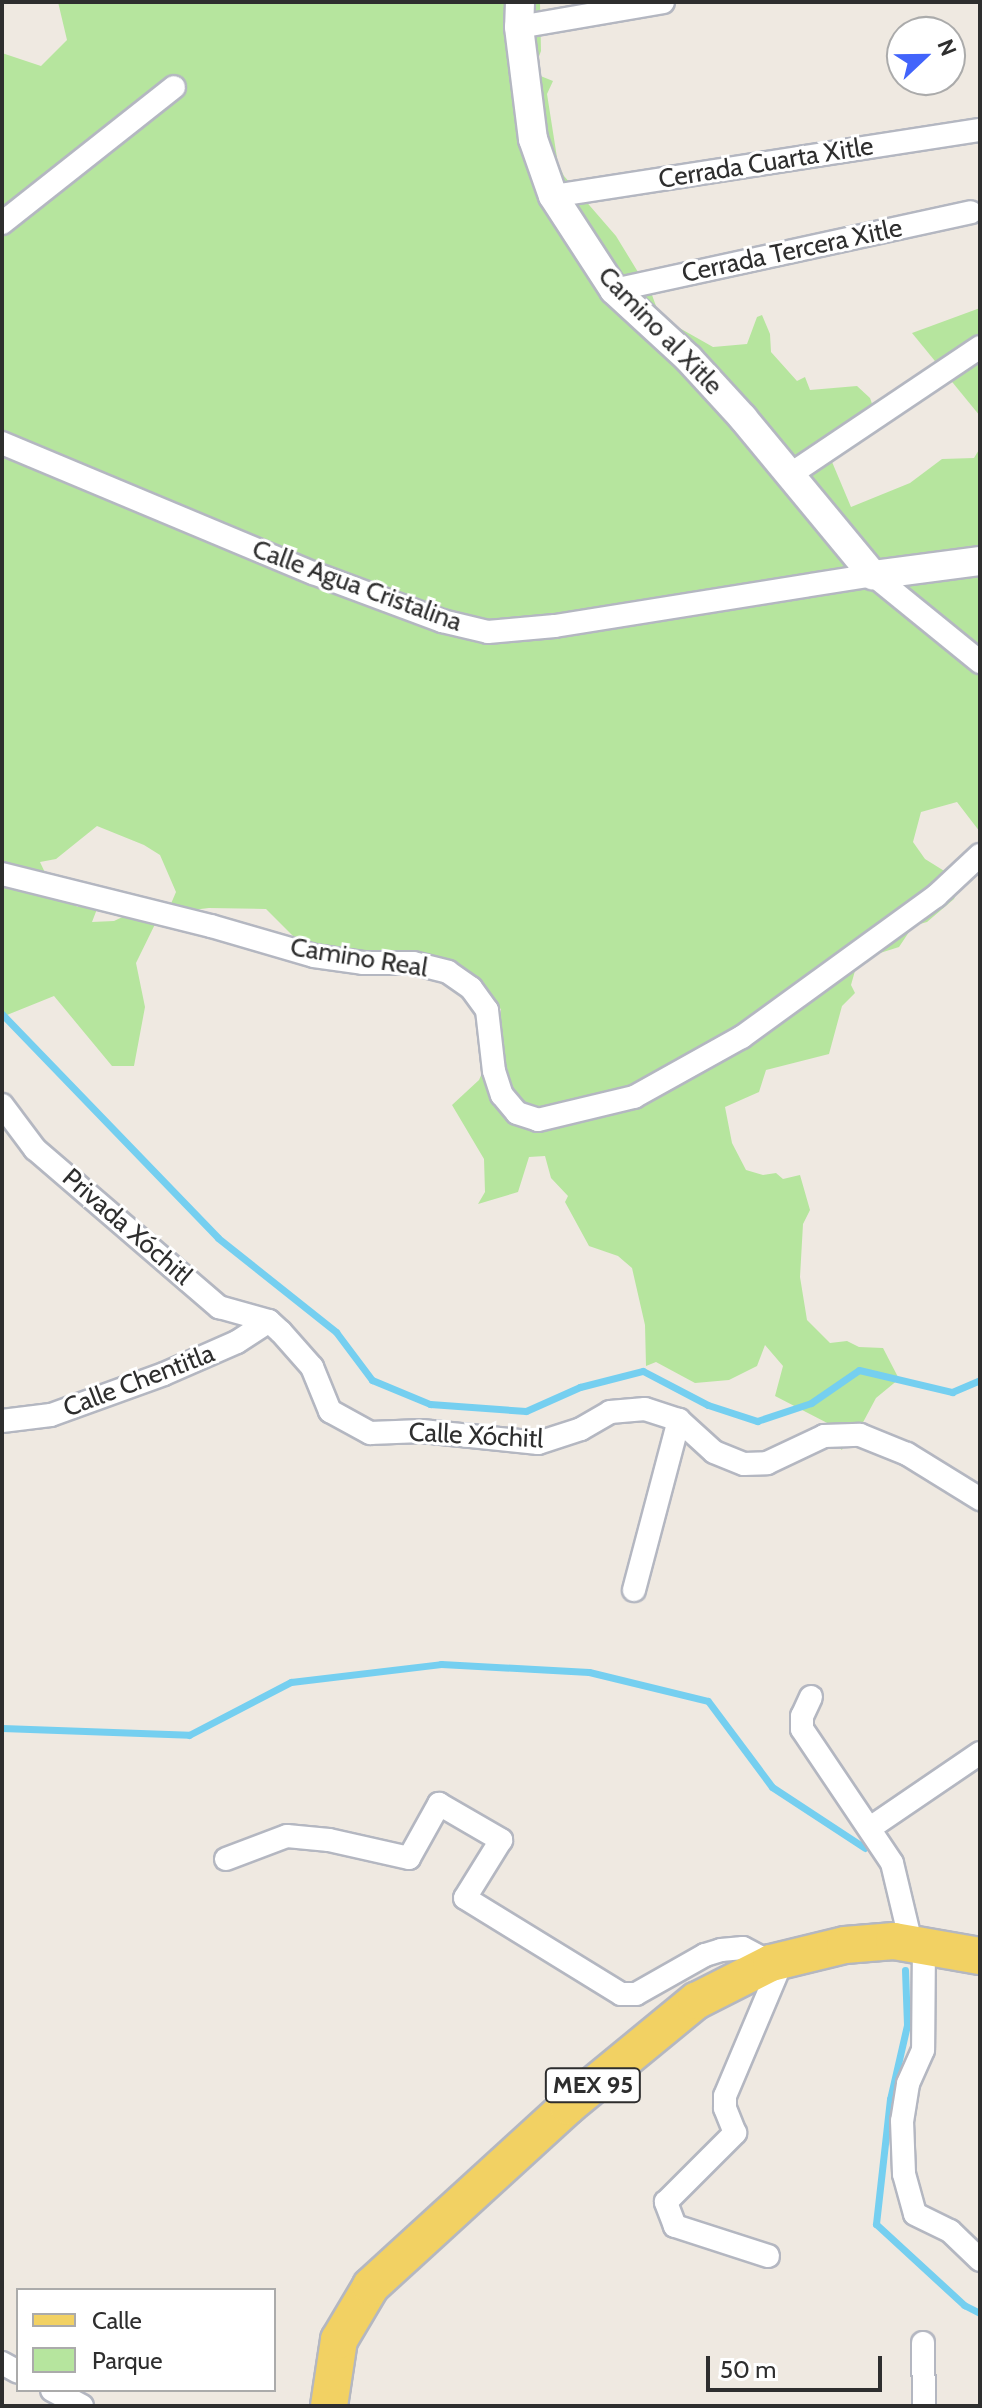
<!DOCTYPE html>
<meta charset="utf-8">
<style>
body{margin:0}
#map{position:relative;width:982px;height:2408px;overflow:hidden;background:#efe9e1;font-family:Cabin,sans-serif}
div>[style]{position:absolute}
.green>*{inset:0;background:#b6e59e}
.stream>*{height:7px;margin:-3.5px;padding:0 3.5px;transform-origin:3.5px;border-radius:3.5px;background:#75cff0}
.roads{filter:drop-shadow(2px 0 #b4b7c1) drop-shadow(-2px 0 #b4b7c1) drop-shadow(0 2px #b4b7c1) drop-shadow(0 -2px #b4b7c1)}
.minor>*{height:22px;margin:-11px;padding:0 11px;transform-origin:11px;border-radius:11px;background:#fff}
.tertiary>*{height:28px;margin:-14px;padding:0 14px;transform-origin:14px;border-radius:14px;background:#fff}
.primary>*{height:36px;margin:-18px;padding:0 18px;transform-origin:18px;border-radius:18px;background:#f2d163}
span{translate:-50% -50%;white-space:nowrap;text-align:center;line-height:1.15;-webkit-text-stroke:6px #fff;paint-order:stroke}
.shield-label span{padding:2px 6px;background:#fff;border:2px solid;border-radius:6px;-webkit-text-stroke-width:0}
.shield-label{font-size:24px;color:#2e2e2e;font-weight:700}
.street-label{font-size:26px;color:#2e2e2e}
.frame{position:absolute;inset:0;border:4px solid #2e2e2e;pointer-events:none}
.legend{position:absolute;left:16px;top:2288px;width:260px;height:104px;box-sizing:border-box;background:#fff;border:2px solid #ababab;margin:0;padding:10px 14px;list-style:none;font-size:24px;color:#2e2e2e}
.legend li{display:flex;align-items:center;gap:16px;height:40px}
.legend b{width:40px;border:2px solid #ababab}
.north{position:absolute;left:886px;top:16px;width:80px;height:80px;box-sizing:border-box;background:#fff;border:2px solid #ababab;border-radius:50%;rotate:68deg;font-size:22px;font-weight:700;line-height:32px;text-align:center;color:#2e2e2e}
.north::after{content:'';display:block;margin:auto;width:28px;height:36px;background:#4264fb;clip-path:polygon(50% 0,100% 100%,50% 72%,0 100%)}
.scale{position:absolute;left:706px;top:2356px;width:176px;height:36px;box-sizing:border-box;border:4px solid #2e2e2e;border-top:0;padding-left:10px;font-size:24px;line-height:28px;white-space:nowrap;color:#2e2e2e;-webkit-text-stroke:6px #fff;paint-order:stroke}
</style>
<div id="map">
<div class="green">
<div style="clip-path:polygon(58px 2px,540px 2px,541px 51px,533px 73px,553px 81px,547px 94px,558px 164px,564px 176px,616px 236px,652px 295px,660px 317px,713px 347px,747px 344px,757px 317px,762px 315px,770px 334px,771px 352px,797px 381px,805px 377px,810px 390px,857px 386px,870px 398px,877px 418px,827px 450px,851px 507px,910px 483px,942px 459px,974px 458px,980px 448px,980px 832px,957px 802px,921px 812px,913px 842px,925px 859px,962px 882px,954px 899px,927px 922px,913px 926px,899px 947px,858px 960px,851px 985px,855px 993px,842px 1006px,829px 1054px,766px 1070px,759px 1092px,725px 1107px,732px 1143px,746px 1170px,763px 1175px,776px 1173px,783px 1179px,800px 1175px,810px 1210px,803px 1224px,800px 1277px,807px 1320px,830px 1343px,847px 1341px,859px 1347px,883px 1348px,899px 1379px,876px 1398px,860px 1428px,846px 1438px,842px 1450px,829px 1440px,835px 1427px,775px 1396px,783px 1366px,765px 1345px,757px 1366px,729px 1380px,695px 1383px,656px 1362px,646px 1366px,645px 1325px,632px 1268px,618px 1256px,589px 1246px,565px 1202px,568px 1196px,551px 1178px,545px 1156px,529px 1157px,518px 1192px,478px 1204px,485px 1192px,484px 1159px,452px 1105px,479px 1080px,500px 1033px,501px 1009px,476px 993px,461px 979px,300px 943px,266px 909px,209px 908px,167px 913px,176px 892px,160px 855px,144px 845px,97px 826px,56px 859px,40px 862px,56px 896px,78px 907px,92px 900px,97px 909px,92px 922px,114px 921px,135px 911px,161px 912px,136px 963px,145px 1007px,134px 1066px,112px 1066px,54px 996px,2px 1017px,2px 53px,41px 66px,67px 40px)"></div>
<div style="clip-path:polygon(980px 308px,980px 416px,912px 333px)"></div>
</div>
<div class="stream">
<div style="left:2px;top:1014px;width:311px;rotate:46deg"></div>
<div style="left:218px;top:1238px;width:151px;rotate:38.5deg"></div>
<div style="left:336px;top:1332px;width:60px;rotate:53.1deg"></div>
<div style="left:372px;top:1380px;width:63px;rotate:22.5deg"></div>
<div style="left:430px;top:1404px;width:96px;rotate:4.2deg"></div>
<div style="left:526px;top:1411px;width:59px;rotate:-24deg"></div>
<div style="left:580px;top:1387px;width:65px;rotate:-14.3deg"></div>
<div style="left:643px;top:1371px;width:73px;rotate:27.6deg"></div>
<div style="left:708px;top:1405px;width:52px;rotate:18.1deg"></div>
<div style="left:757px;top:1421px;width:57px;rotate:-18.4deg"></div>
<div style="left:811px;top:1403px;width:58px;rotate:-34.5deg"></div>
<div style="left:859px;top:1370px;width:96px;rotate:13.3deg"></div>
<div style="left:952px;top:1392px;width:30px;rotate:-23deg"></div>
<div style="left:2px;top:1728px;width:187px;rotate:2.1deg"></div>
<div style="left:189px;top:1735px;width:115px;rotate:-27.5deg"></div>
<div style="left:291px;top:1682px;width:151px;rotate:-6.8deg"></div>
<div style="left:441px;top:1664px;width:148px;rotate:3.1deg"></div>
<div style="left:589px;top:1672px;width:122px;rotate:13.7deg"></div>
<div style="left:708px;top:1701px;width:107px;rotate:53.3deg"></div>
<div style="left:772px;top:1787px;width:111px;rotate:33.3deg"></div>
<div style="left:905px;top:1970px;width:55px;rotate:87.9deg"></div>
<div style="left:907px;top:2025px;width:76px;rotate:102.9deg"></div>
<div style="left:890px;top:2099px;width:126px;rotate:96.4deg"></div>
<div style="left:876px;top:2224px;width:120px;rotate:42.6deg"></div>
<div style="left:964px;top:2305px;width:18px;rotate:27deg"></div>
</div>
<div class="roads">
<div class="minor">
<div style="left:519px;top:27px;width:146px;rotate:-9.8deg"></div>
<div style="left:553px;top:196px;width:432px;rotate:-8.8deg"></div>
<div style="left:2px;top:223px;width:219px;rotate:-38.3deg"></div>
<div style="left:614px;top:290px;width:365px;rotate:-12.3deg"></div>
<div style="left:2px;top:443px;width:337px;rotate:22.7deg"></div>
<div style="left:313px;top:573px;width:138px;rotate:20.4deg"></div>
<div style="left:442px;top:621px;width:47px;rotate:13.4deg"></div>
<div style="left:488px;top:632px;width:67px;rotate:-5.1deg"></div>
<div style="left:555px;top:626px;width:322px;rotate:-9.1deg"></div>
<div style="left:873px;top:575px;width:138px;rotate:39.1deg"></div>
<div style="left:788px;top:476px;width:231px;rotate:-33.9deg"></div>
<div style="left:2px;top:874px;width:215px;rotate:14deg"></div>
<div style="left:211px;top:926px;width:107px;rotate:16.2deg"></div>
<div style="left:314px;top:956px;width:49px;rotate:8.1deg"></div>
<div style="left:363px;top:963px;width:50px"></div>
<div style="left:413px;top:963px;width:36px;rotate:14deg"></div>
<div style="left:448px;top:972px;width:28px;rotate:35deg"></div>
<div style="left:471px;top:988px;width:27px;rotate:54deg"></div>
<div style="left:487px;top:1010px;width:61px;rotate:83.5deg"></div>
<div style="left:494px;top:1071px;width:25px;rotate:72deg"></div>
<div style="left:502px;top:1095px;width:23px;rotate:50deg"></div>
<div style="left:517px;top:1113px;width:22px;rotate:18deg"></div>
<div style="left:538px;top:1120px;width:99px;rotate:-13.5deg"></div>
<div style="left:634px;top:1097px;width:124px;rotate:-29.1deg"></div>
<div style="left:742px;top:1037px;width:240px;rotate:-36deg"></div>
<div style="left:936px;top:896px;width:60px;rotate:-43deg"></div>
<div style="left:2px;top:1105px;width:55px;rotate:53.1deg"></div>
<div style="left:35px;top:1149px;width:243px;rotate:40.7deg"></div>
<div style="left:219px;top:1307px;width:52px;rotate:15.6deg"></div>
<div style="left:269px;top:1321px;width:16px;rotate:43deg"></div>
<div style="left:281px;top:1332px;width:47px;rotate:48.5deg"></div>
<div style="left:312px;top:1367px;width:48px;rotate:67.8deg"></div>
<div style="left:330px;top:1411px;width:46px;rotate:28.8deg"></div>
<div style="left:370px;top:1433px;width:52px;rotate:-2.2deg"></div>
<div style="left:422px;top:1431px;width:117px;rotate:5.9deg"></div>
<div style="left:538px;top:1443px;width:45px;rotate:-18deg"></div>
<div style="left:581px;top:1429px;width:34px;rotate:-30deg"></div>
<div style="left:610px;top:1412px;width:35px;rotate:-5deg"></div>
<div style="left:645px;top:1409px;width:36px;rotate:18deg"></div>
<div style="left:679px;top:1420px;width:47px;rotate:42.4deg"></div>
<div style="left:714px;top:1452px;width:32px;rotate:22deg"></div>
<div style="left:744px;top:1464px;width:23px;rotate:-2deg"></div>
<div style="left:767px;top:1463px;width:63px;rotate:-25.3deg"></div>
<div style="left:824px;top:1436px;width:36px;rotate:-2deg"></div>
<div style="left:860px;top:1435px;width:51px;rotate:22deg"></div>
<div style="left:907px;top:1454px;width:86px;rotate:31.7deg"></div>
<div style="left:2px;top:1421px;width:49px;rotate:-7deg"></div>
<div style="left:51px;top:1415px;width:120px;rotate:-19.9deg"></div>
<div style="left:164px;top:1374px;width:80px;rotate:-23.7deg"></div>
<div style="left:237px;top:1342px;width:38px;rotate:-33deg"></div>
<div style="left:634px;top:1590px;width:176px;rotate:-75.2deg"></div>
<div style="left:811px;top:1697px;width:21px;rotate:115deg"></div>
<div style="left:802px;top:1716px;width:13px;rotate:90deg"></div>
<div style="left:802px;top:1729px;width:161px;rotate:56.1deg"></div>
<div style="left:892px;top:1863px;width:82px;rotate:76.6deg"></div>
<div style="left:870px;top:1828px;width:133px;rotate:-34.3deg"></div>
<div style="left:226px;top:1859px;width:65px;rotate:-20.7deg"></div>
<div style="left:287px;top:1836px;width:42px;rotate:5.4deg"></div>
<div style="left:329px;top:1840px;width:82px;rotate:12.7deg"></div>
<div style="left:409px;top:1858px;width:62px;rotate:-60.9deg"></div>
<div style="left:439px;top:1804px;width:72px;rotate:30.1deg"></div>
<div style="left:501px;top:1840px;width:68px;rotate:121.8deg"></div>
<div style="left:465px;top:1898px;width:183px;rotate:31.6deg"></div>
<div style="left:621px;top:1994px;width:15px"></div>
<div style="left:636px;top:1994px;width:79px;rotate:-29.5deg"></div>
<div style="left:705px;top:1955px;width:17px;rotate:-17deg"></div>
<div style="left:721px;top:1950px;width:22px;rotate:-5deg"></div>
<div style="left:743px;top:1948px;width:32px;rotate:28deg"></div>
<div style="left:924px;top:1944px;width:106px;rotate:90.5deg"></div>
<div style="left:923px;top:2050px;width:37px;rotate:114deg"></div>
<div style="left:908px;top:2084px;width:37px;rotate:99deg"></div>
<div style="left:902px;top:2121px;width:53px;rotate:87.8deg"></div>
<div style="left:904px;top:2174px;width:41px;rotate:74.6deg"></div>
<div style="left:915px;top:2214px;width:39px;rotate:26deg"></div>
<div style="left:950px;top:2231px;width:42px;rotate:44deg"></div>
<div style="left:768px;top:2256px;width:98px;rotate:-162.1deg"></div>
<div style="left:675px;top:2226px;width:26px;rotate:-111deg"></div>
<div style="left:666px;top:2202px;width:98px;rotate:-45deg"></div>
<div style="left:735px;top:2133px;width:27px;rotate:-112deg"></div>
<div style="left:725px;top:2108px;width:12px;rotate:-90deg"></div>
<div style="left:725px;top:2096px;width:149px;rotate:-67.1deg"></div>
<div style="left:923px;top:2343px;width:63px;rotate:89.1deg"></div>
<div style="left:2px;top:2363px;width:18px;rotate:29deg"></div>
<div style="left:52px;top:2390px;width:34px;rotate:28deg"></div>
</div>
<div class="tertiary">
<div style="left:520px;top:2px;width:25px;rotate:92deg"></div>
<div style="left:519px;top:27px;width:113px;rotate:82.9deg"></div>
<div style="left:533px;top:139px;width:60px;rotate:70.7deg"></div>
<div style="left:553px;top:196px;width:112px;rotate:57deg"></div>
<div style="left:614px;top:290px;width:102px;rotate:42.6deg"></div>
<div style="left:689px;top:359px;width:80px;rotate:47.5deg"></div>
<div style="left:743px;top:418px;width:204px;rotate:50.4deg"></div>
<div style="left:873px;top:575px;width:108px;rotate:-7.5deg"></div>
</div>
<div class="primary">
<div style="left:329px;top:2406px;width:67px;rotate:-81.4deg"></div>
<div style="left:339px;top:2340px;width:63px;rotate:-59.3deg"></div>
<div style="left:371px;top:2286px;width:267px;rotate:-42.4deg"></div>
<div style="left:568px;top:2106px;width:166px;rotate:-39.4deg"></div>
<div style="left:696px;top:2001px;width:84px;rotate:-26.9deg"></div>
<div style="left:771px;top:1963px;width:76px;rotate:-13.7deg"></div>
<div style="left:845px;top:1945px;width:49px;rotate:-4.7deg"></div>
<div style="left:894px;top:1941px;width:87px;rotate:9.9deg"></div>
</div>
</div>
<div class="shield-label">
<span style="left:593px;top:2085px">MEX 95</span>
</div>
<div class="street-label">
<span style="left:766px;top:163px;rotate:-9deg">Cerrada Cuarta Xitle</span>
<span style="left:792px;top:251px;rotate:-12deg">Cerrada Tercera Xitle</span>
<span style="left:660px;top:331px;rotate:46deg">Camino al Xitle</span>
<span style="left:357px;top:586px;rotate:20deg">Calle Agua Cristalina</span>
<span style="left:359px;top:958px;rotate:9deg">Camino Real</span>
<span style="left:127px;top:1227px;rotate:41deg">Privada Xóchitl</span>
<span style="left:139px;top:1381px;rotate:-21deg">Calle Chentitla</span>
<span style="left:476px;top:1436px;rotate:3deg">Calle Xóchitl</span>
</div>
<div class="frame"></div>
<ul class="legend">
<li><b style="height:10px;background:#f2d163"></b>Calle</li>
<li><b style="height:22px;background:#b6e59e"></b>Parque</li>
</ul>
<div class="north">N</div>
<div class="scale">50 m</div>
</div>
